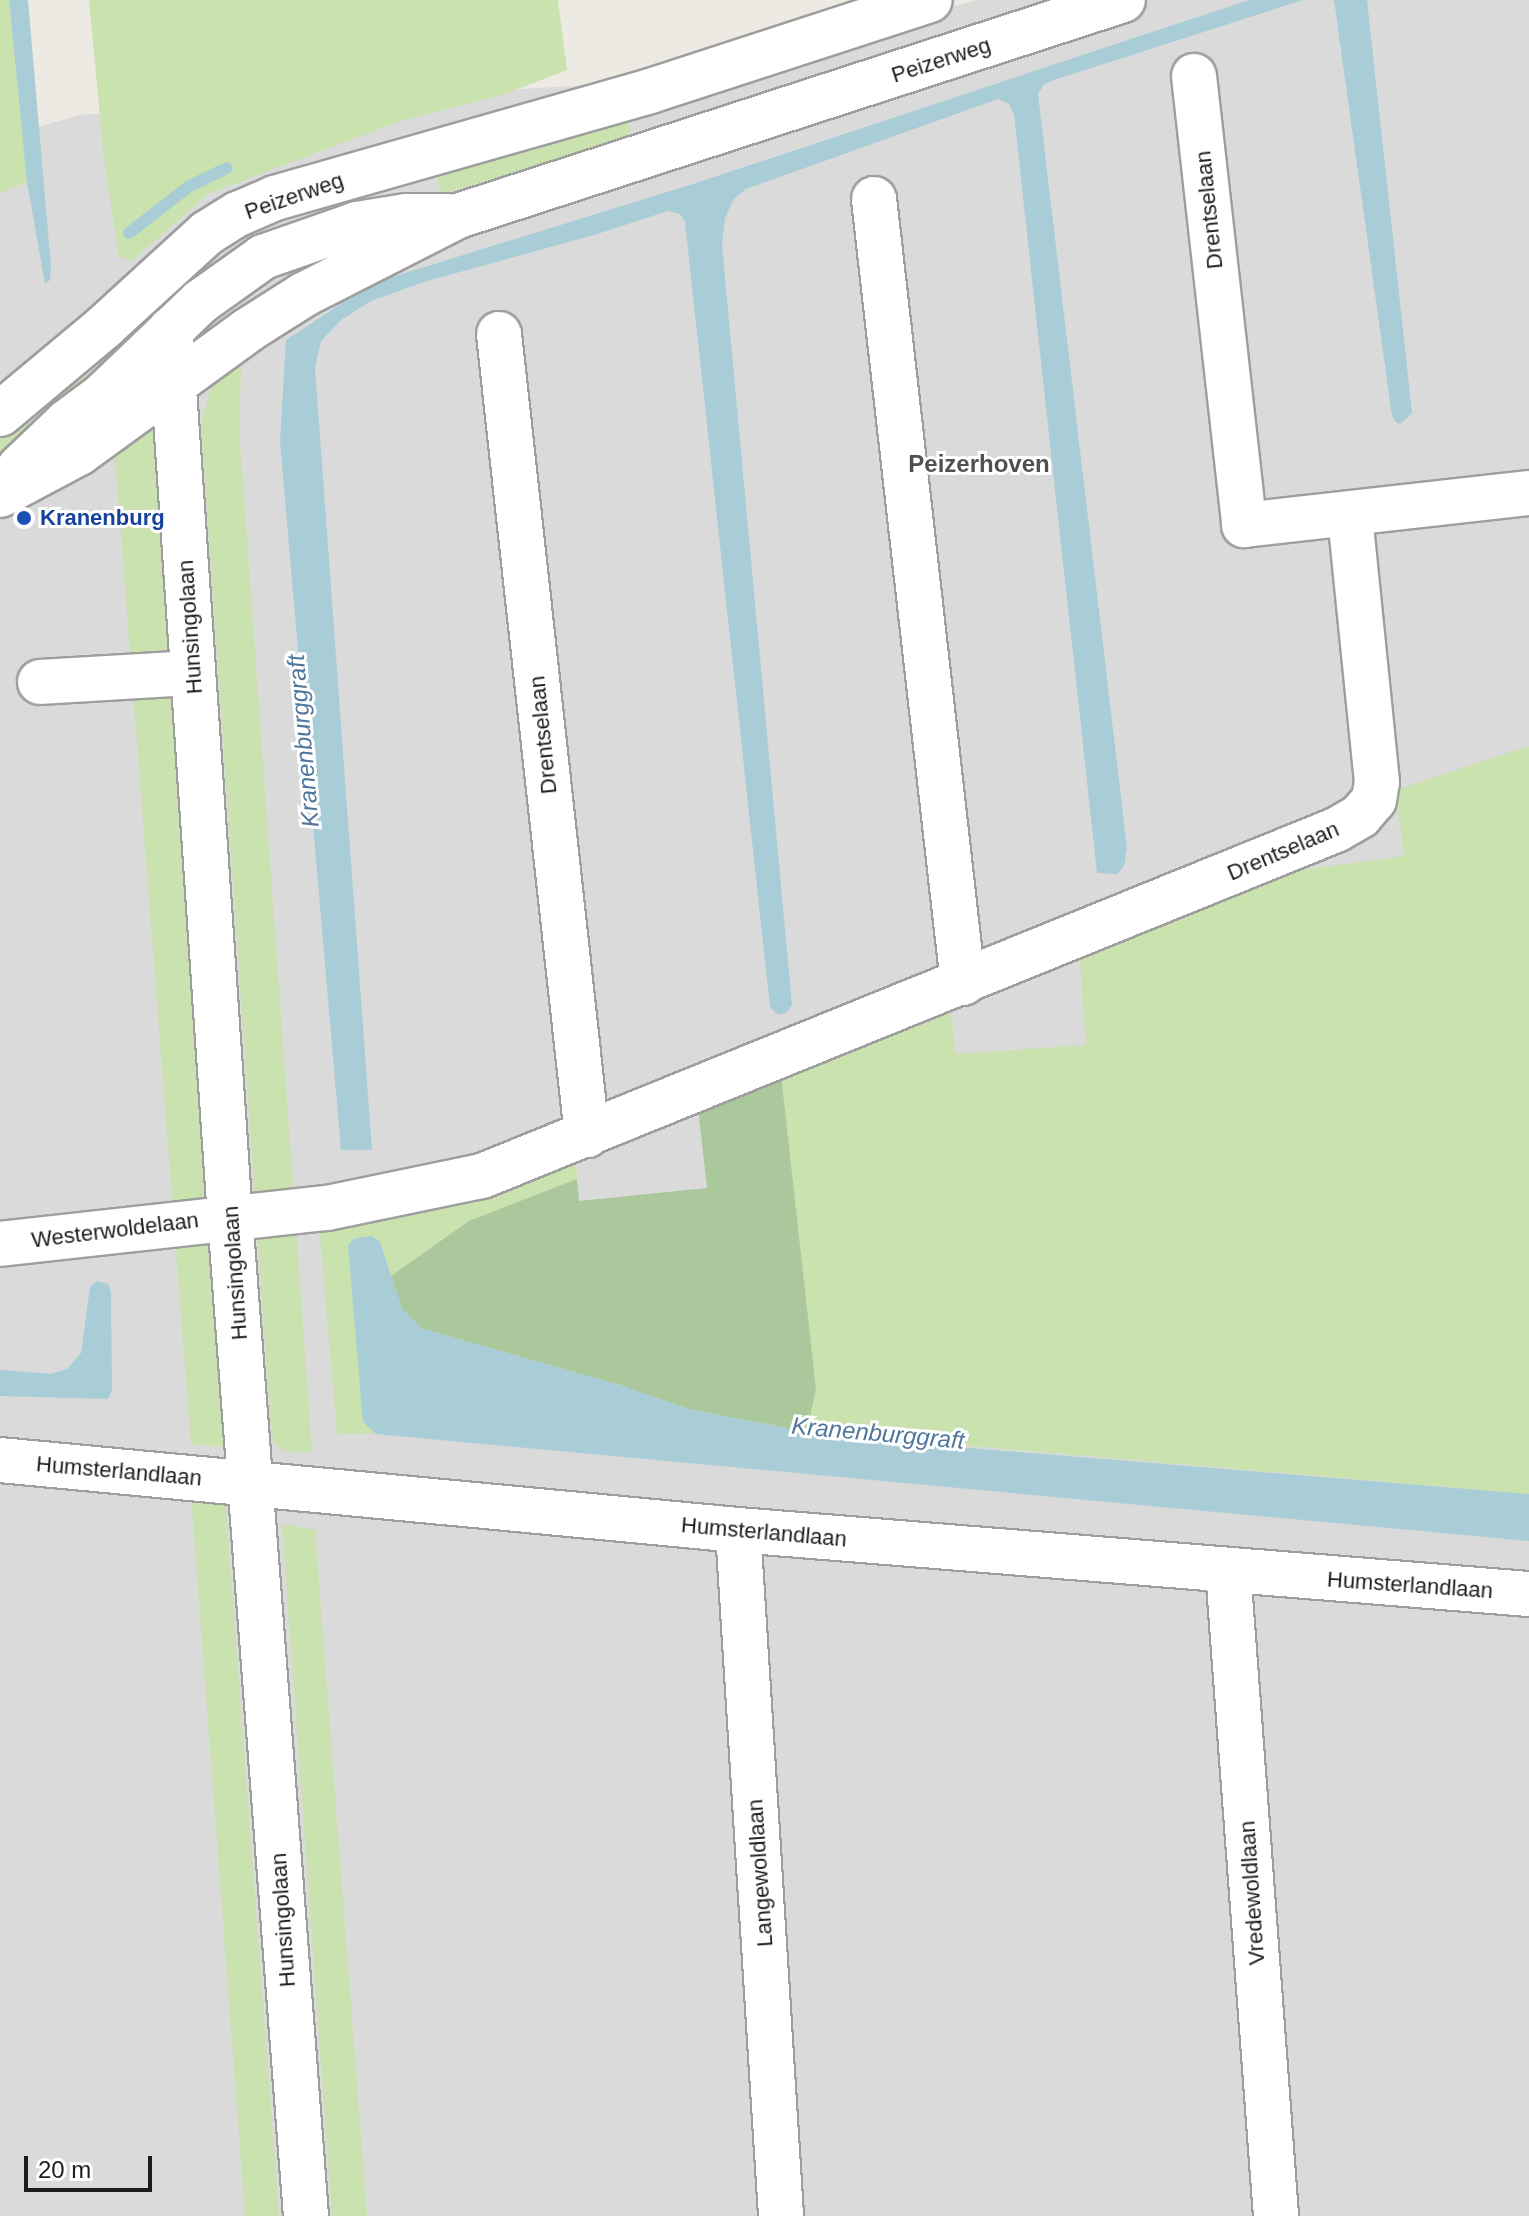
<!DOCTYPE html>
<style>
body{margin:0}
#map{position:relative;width:1529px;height:2216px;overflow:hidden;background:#edeae4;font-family:Helvetica,sans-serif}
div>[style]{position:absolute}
.residential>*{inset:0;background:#dbdada}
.grass>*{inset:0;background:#c9e2ae}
.forest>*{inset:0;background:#aac89c}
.water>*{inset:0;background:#a8cdd6}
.stream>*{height:12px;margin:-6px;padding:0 6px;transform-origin:6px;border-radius:6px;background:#a8cdd6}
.roads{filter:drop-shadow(2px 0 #9e9e9e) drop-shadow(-2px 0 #9e9e9e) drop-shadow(0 2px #9e9e9e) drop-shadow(0 -2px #9e9e9e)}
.minor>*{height:44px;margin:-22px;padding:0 22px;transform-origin:22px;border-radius:22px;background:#fff}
.dots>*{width:22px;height:22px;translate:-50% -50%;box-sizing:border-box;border:4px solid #fff;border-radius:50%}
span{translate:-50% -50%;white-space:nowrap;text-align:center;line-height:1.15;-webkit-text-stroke:6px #fff;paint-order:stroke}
.street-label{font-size:22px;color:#1d1d1d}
.transit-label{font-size:22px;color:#164399;font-weight:700}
.left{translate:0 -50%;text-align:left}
.neighbourhood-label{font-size:24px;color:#505050;font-weight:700}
.water-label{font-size:24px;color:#50779b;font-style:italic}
.scale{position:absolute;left:24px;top:2156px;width:128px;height:36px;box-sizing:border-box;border:4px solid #1d1d1d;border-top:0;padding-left:10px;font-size:24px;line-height:28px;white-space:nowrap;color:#1d1d1d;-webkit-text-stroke:6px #fff;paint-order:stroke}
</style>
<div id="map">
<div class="residential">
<div style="clip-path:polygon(978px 0,1529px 0,1529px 2216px,0 2216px,0 138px,79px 115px,658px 81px)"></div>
</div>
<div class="grass">
<div style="clip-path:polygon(0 0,9px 0,27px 182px,0 193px)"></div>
<div style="clip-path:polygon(89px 0,558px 0,567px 70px,502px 95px,401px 121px,208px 194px,132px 261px,119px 257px,104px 159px)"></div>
<div style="clip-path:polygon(617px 122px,625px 122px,631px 128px,628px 140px,441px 194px,436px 174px)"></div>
<div style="clip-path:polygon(211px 259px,219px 264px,111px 370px,120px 335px)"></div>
<div style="clip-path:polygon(242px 350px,239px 426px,312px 1452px,288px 1452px,281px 1449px,275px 1444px,271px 1429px,201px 423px,213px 382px)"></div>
<div style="clip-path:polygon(84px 370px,91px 380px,0 453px,0 437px)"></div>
<div style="clip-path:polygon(154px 411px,224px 1413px,224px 1447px,191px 1444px,114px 443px)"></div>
<div style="clip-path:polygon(1529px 746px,1529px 1494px,807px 1432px,816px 1389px,781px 1075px,950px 1007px,956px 1054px,1086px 1045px,1079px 949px,1278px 873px,1404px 856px,1396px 790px)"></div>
<div style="clip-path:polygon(576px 1159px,577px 1179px,469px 1221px,391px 1276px,380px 1242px,372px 1236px,355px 1238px,363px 1422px,376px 1434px,337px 1434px,319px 1223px)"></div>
<div style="clip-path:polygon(191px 1495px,225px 1498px,279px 2216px,245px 2216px)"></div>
<div style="clip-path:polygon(282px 1524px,315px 1530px,367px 2216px,332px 2216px)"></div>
</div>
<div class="forest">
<div style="clip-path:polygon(781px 1075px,816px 1389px,807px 1432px,688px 1409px,623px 1386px,423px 1329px,402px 1309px,391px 1276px,469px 1221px,577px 1179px,579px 1201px,707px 1188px,698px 1108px)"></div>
</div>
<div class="water">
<div style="clip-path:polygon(9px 0,28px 0,51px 267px,50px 280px,45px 284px,27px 182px)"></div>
<div style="clip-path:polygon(1249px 0,1303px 0,1054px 80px,1044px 84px,1038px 94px,1127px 848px,1124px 866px,1117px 874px,1097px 873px,1014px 115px,1009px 104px,998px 99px,746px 189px,734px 199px,725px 218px,722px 245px,792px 1005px,786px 1013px,778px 1015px,770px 1007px,685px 222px,680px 214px,668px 211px,594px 235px,427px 281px,371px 301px,341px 320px,321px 341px,315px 368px,372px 1150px,341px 1150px,280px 441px,286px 340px,342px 303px,392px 277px,693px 184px)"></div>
<div style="clip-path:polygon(1334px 0,1367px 0,1412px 413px,1402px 423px,1397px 423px,1392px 416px)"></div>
<div style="clip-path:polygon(372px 1236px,380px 1242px,402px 1309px,423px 1329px,623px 1386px,688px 1409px,807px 1432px,884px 1441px,1529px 1494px,1529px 1541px,376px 1434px,363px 1422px,348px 1245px,355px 1238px)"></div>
<div style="clip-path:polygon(97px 1281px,108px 1284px,111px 1292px,112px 1391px,108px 1399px,0 1396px,0 1370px,51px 1374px,67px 1369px,81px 1353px,90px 1287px)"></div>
</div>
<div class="stream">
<div style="left:129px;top:233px;width:75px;rotate:-37.9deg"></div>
<div style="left:188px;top:187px;width:43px;rotate:-26deg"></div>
</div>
<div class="roads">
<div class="minor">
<div style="left:1194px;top:76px;width:452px;rotate:83.6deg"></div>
<div style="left:1244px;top:525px;width:287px;rotate:-6.4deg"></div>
<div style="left:874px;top:199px;width:789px;rotate:83.52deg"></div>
<div style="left:170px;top:330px;width:889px;rotate:86.13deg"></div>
<div style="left:230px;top:1217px;width:1002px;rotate:85.65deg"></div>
<div style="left:499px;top:334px;width:806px;rotate:83.73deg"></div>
<div style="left:0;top:414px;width:136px;rotate:-39.9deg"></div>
<div style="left:104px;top:327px;width:139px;rotate:-42.4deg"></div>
<div style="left:207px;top:233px;width:36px;rotate:-32deg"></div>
<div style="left:238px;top:214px;width:40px;rotate:-23.4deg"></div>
<div style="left:275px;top:198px;width:390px;rotate:-15.9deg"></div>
<div style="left:650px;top:91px;width:294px;rotate:-18deg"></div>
<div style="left:19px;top:468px;width:66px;rotate:-43.8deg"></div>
<div style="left:67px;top:422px;width:44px;rotate:-36.6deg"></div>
<div style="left:102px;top:396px;width:136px;rotate:-43.8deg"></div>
<div style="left:200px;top:302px;width:77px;rotate:-35.5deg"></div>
<div style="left:263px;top:257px;width:100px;rotate:-19.3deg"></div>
<div style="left:357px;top:224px;width:50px;rotate:-9.3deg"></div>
<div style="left:406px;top:216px;width:42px"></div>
<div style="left:0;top:495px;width:89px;rotate:-28deg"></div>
<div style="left:79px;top:453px;width:209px;rotate:-36deg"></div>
<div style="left:248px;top:330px;width:67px;rotate:-32.3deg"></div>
<div style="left:305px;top:294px;width:172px;rotate:-27deg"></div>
<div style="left:458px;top:216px;width:699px;rotate:-17.99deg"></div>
<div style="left:40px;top:682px;width:153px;rotate:-3.4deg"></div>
<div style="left:0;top:1244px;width:329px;rotate:-6.3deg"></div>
<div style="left:327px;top:1208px;width:158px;rotate:-11.7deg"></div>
<div style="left:482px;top:1176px;width:921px;rotate:-22.06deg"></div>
<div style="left:1336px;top:830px;width:28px;rotate:-30deg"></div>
<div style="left:1360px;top:816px;width:21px;rotate:-49deg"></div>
<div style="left:1374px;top:800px;width:18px;rotate:-81deg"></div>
<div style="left:1377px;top:782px;width:269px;rotate:-95.8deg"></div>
<div style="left:0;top:1460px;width:741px;rotate:5.42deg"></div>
<div style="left:738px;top:1530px;width:794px;rotate:4.63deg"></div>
<div style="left:738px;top:1530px;width:687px;rotate:86.41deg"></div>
<div style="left:1228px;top:1570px;width:648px;rotate:85.75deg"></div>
</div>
</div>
<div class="dots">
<div style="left:24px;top:518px;background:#1a4fb4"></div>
</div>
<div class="street-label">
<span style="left:941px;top:60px;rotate:-18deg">Peizerweg</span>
<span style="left:294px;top:196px;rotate:-19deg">Peizerweg</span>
<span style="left:1209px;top:210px;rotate:-96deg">Drentselaan</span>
<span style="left:190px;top:627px;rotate:-94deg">Hunsingolaan</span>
<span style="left:543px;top:735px;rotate:-96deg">Drentselaan</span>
<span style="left:1283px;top:851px;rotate:-23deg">Drentselaan</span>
<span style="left:115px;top:1230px;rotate:-7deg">Westerwoldelaan</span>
<span style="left:235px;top:1273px;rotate:-94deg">Hunsingolaan</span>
<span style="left:119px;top:1471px;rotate:5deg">Humsterlandlaan</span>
<span style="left:764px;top:1532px;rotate:5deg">Humsterlandlaan</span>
<span style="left:1410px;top:1585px;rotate:4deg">Humsterlandlaan</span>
<span style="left:760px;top:1873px;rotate:-94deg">Langewoldlaan</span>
<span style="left:1252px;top:1893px;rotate:-94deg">Vredewoldlaan</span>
<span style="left:283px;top:1920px;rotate:-94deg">Hunsingolaan</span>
</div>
<div class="transit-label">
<span class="left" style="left:40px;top:518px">Kranenburg</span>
</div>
<div class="neighbourhood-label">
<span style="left:979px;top:464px">Peizerhoven</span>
</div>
<div class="water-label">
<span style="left:303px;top:741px;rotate:-95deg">Kranenburggraft</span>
<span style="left:878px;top:1433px;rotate:5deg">Kranenburggraft</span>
</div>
<div class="scale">20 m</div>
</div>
